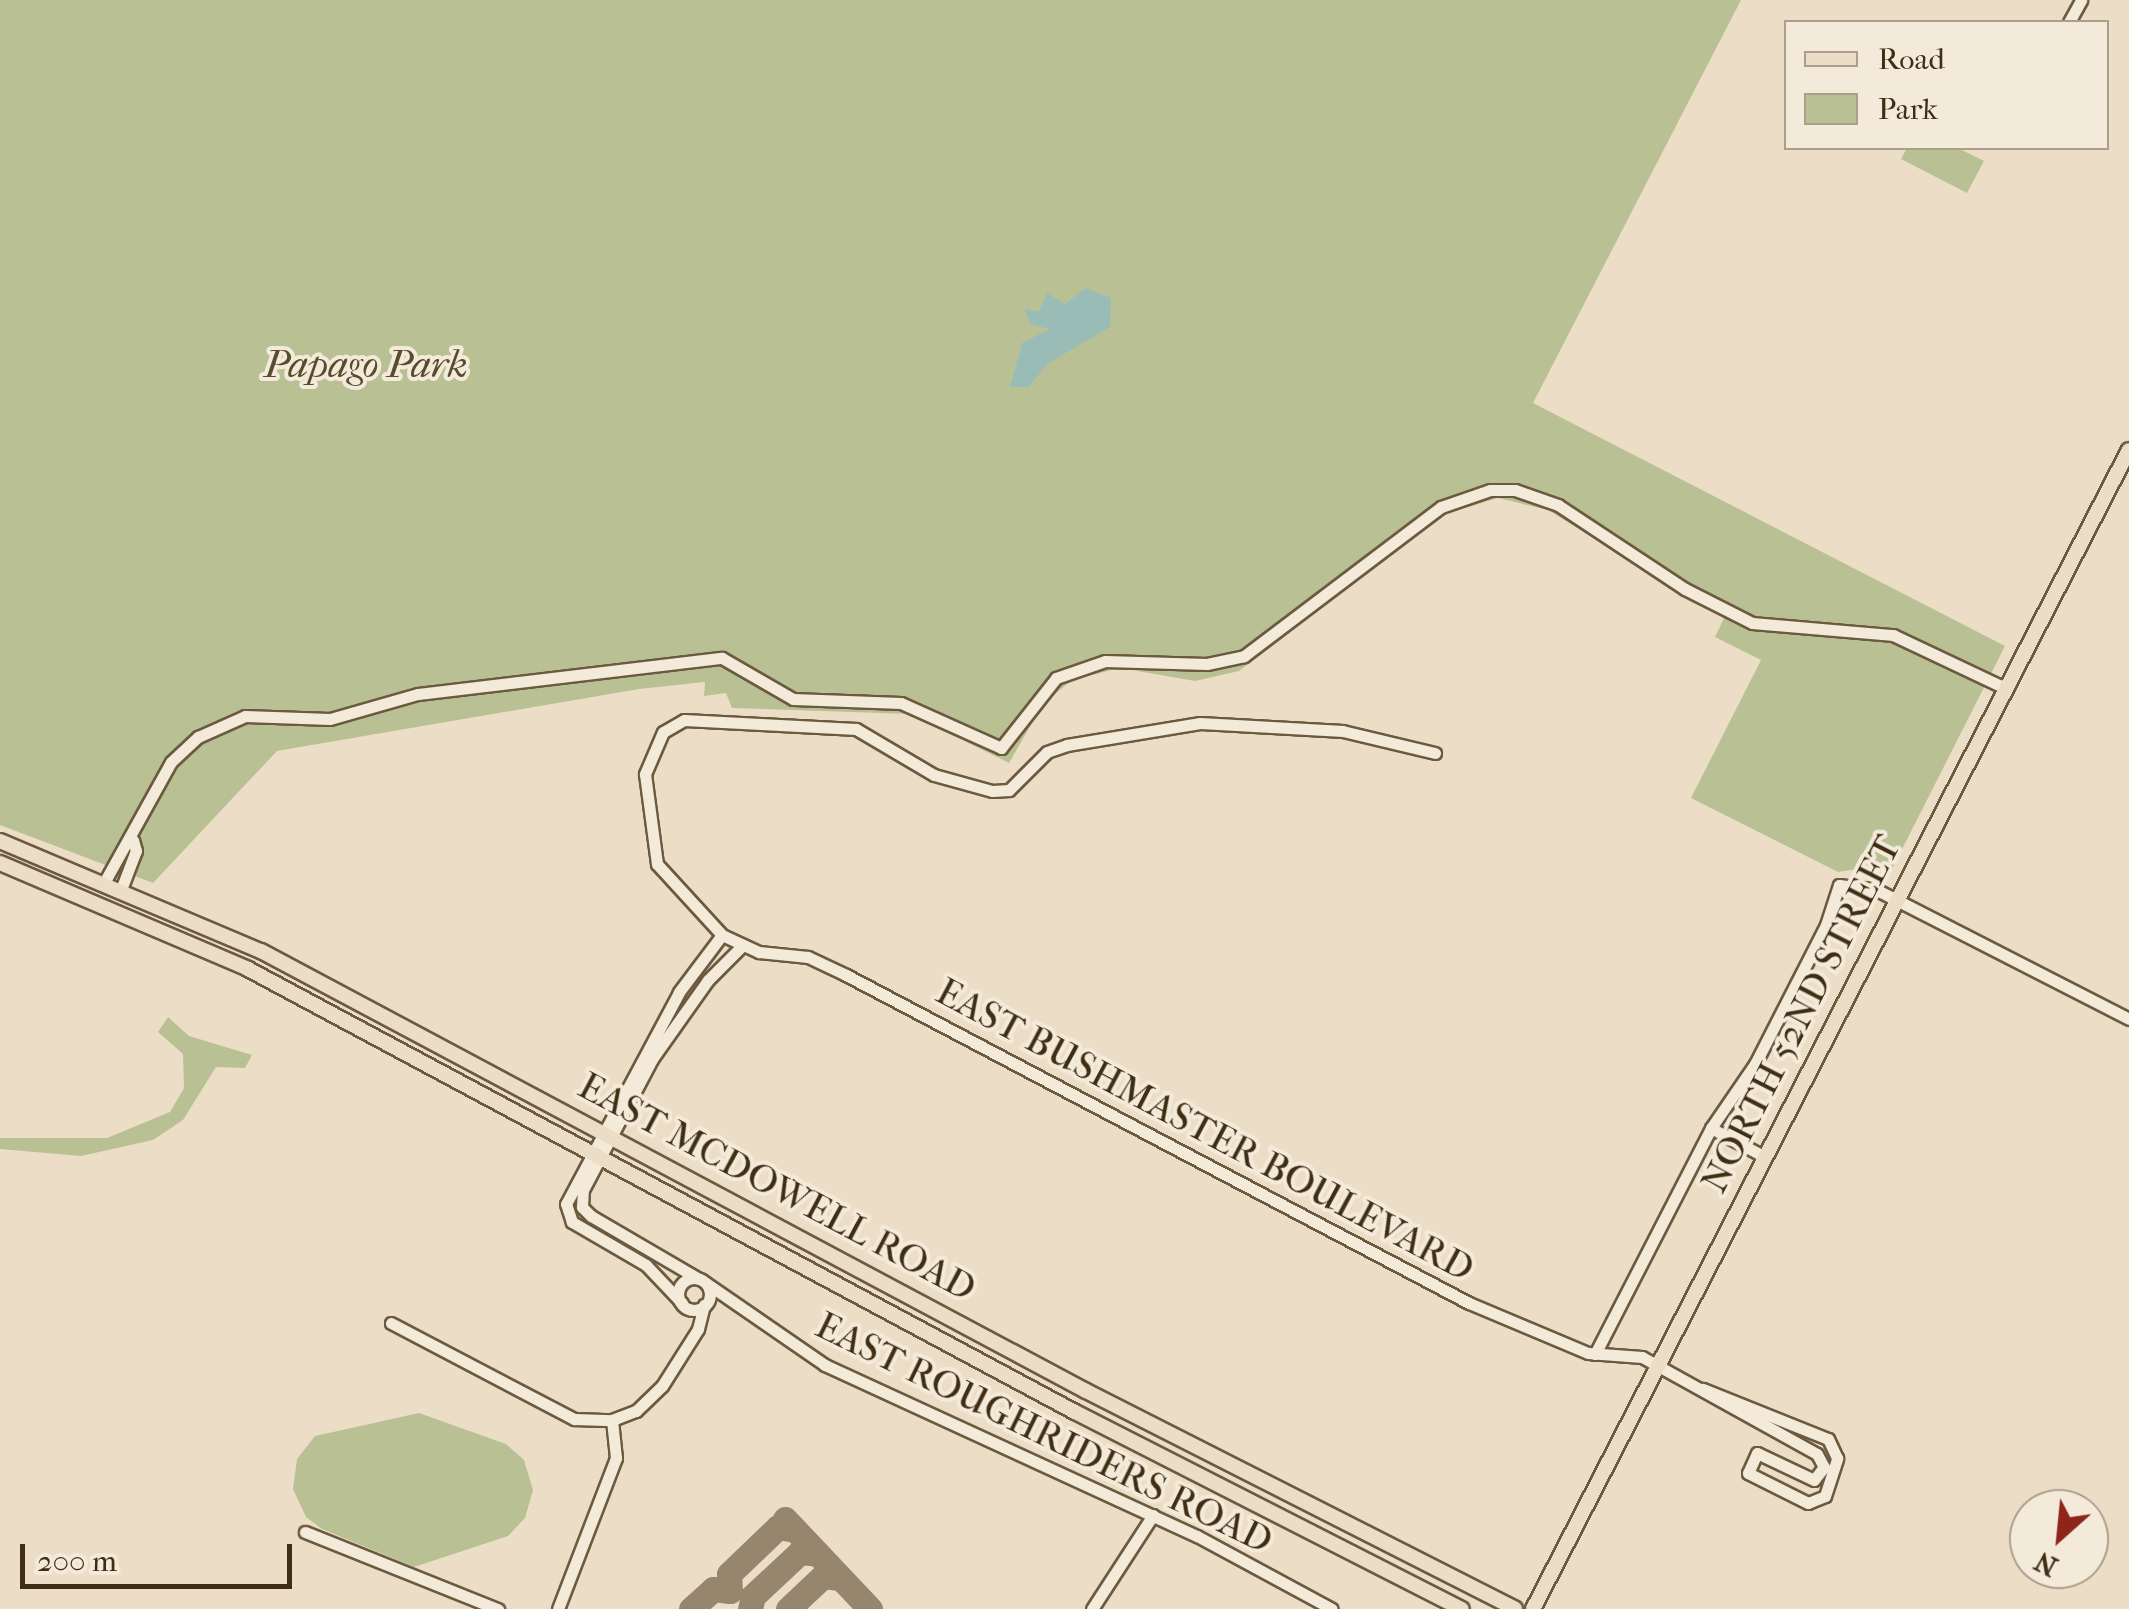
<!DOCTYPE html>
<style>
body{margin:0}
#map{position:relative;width:2129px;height:1609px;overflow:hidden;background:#ecdec6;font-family:"IM FELL French Canon",serif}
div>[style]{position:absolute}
.green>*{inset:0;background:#b9c194}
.water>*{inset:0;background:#99bcb6}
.taxiway>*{height:25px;margin:-12.5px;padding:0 12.5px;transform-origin:12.5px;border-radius:12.5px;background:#96866d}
.roads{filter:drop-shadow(2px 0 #6b5a40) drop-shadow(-2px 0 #6b5a40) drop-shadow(0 2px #6b5a40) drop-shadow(0 -2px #6b5a40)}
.minor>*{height:11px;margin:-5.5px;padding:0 5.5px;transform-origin:5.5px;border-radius:5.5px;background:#f3eada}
.minor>.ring{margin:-5.5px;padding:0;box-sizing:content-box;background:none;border:11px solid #f3eada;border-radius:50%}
.major>*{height:14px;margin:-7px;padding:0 7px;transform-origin:7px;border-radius:7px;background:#ecdec6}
span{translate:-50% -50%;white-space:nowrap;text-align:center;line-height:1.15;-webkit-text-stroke:8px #f3eada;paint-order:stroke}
.park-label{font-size:38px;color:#584b2e;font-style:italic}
.street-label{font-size:38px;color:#402e14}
.legend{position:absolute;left:1784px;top:20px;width:325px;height:130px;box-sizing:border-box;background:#f3eada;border:2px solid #ab9f8b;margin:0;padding:12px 18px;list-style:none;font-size:30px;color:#402e14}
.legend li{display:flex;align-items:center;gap:20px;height:50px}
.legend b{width:50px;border:2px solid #ab9f8b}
.north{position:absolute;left:2009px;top:1489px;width:100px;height:100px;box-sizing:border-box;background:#f3eada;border:2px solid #ab9f8b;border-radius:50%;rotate:207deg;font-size:28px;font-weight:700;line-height:40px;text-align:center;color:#402e14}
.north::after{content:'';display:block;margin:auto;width:35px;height:45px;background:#8f2418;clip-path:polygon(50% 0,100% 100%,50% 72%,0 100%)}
.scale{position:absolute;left:20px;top:1544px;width:272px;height:45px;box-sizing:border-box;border:5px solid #402e14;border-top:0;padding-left:12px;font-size:30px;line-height:35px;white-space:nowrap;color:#402e14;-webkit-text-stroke:8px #f3eada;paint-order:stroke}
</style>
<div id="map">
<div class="green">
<div style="clip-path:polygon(0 0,1741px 0,1533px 403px,2005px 646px,1890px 873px,1881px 876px,1864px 868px,1838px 872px,1691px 798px,1761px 660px,1715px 637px,1724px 618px,1548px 510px,1498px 498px,1442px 515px,1239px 671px,1195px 681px,1120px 668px,1072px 680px,1043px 704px,1009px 763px,910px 714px,732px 708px,726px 693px,704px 696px,705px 682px,639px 689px,277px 751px,153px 883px,0 825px)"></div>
<div style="clip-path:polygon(1907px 148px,1958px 148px,1984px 161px,1967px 193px,1901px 159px)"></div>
<div style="clip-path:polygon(168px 1017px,189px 1036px,252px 1055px,245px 1068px,216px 1067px,183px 1120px,153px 1140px,81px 1156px,0 1149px,0 1138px,107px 1138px,170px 1112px,184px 1088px,183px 1054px,158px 1032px)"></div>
<div style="clip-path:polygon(419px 1413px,506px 1444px,524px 1460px,533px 1490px,525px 1518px,508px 1536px,414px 1567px,322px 1529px,306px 1517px,293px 1489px,297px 1459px,315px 1436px)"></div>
</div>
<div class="water">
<div style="clip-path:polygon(1086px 288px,1111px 298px,1110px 327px,1047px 364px,1029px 387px,1010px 387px,1022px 343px,1050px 329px,1030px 324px,1025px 309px,1039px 312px,1047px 293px,1065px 304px)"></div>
</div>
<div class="taxiway">
<div style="left:785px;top:1519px;width:124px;rotate:46.6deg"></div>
<div style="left:691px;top:1609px;width:30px;rotate:-42deg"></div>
<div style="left:713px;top:1589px;width:17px;rotate:7deg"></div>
<div style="left:730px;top:1591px;width:17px;rotate:-93deg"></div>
<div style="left:729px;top:1574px;width:68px;rotate:-43.8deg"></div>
<div style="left:778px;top:1527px;width:17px;rotate:10deg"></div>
<div style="left:750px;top:1609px;width:13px;rotate:-77deg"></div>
<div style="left:753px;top:1596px;width:64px;rotate:-43.1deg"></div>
<div style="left:800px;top:1552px;width:18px;rotate:6deg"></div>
<div style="left:788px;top:1609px;width:48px;rotate:-43.3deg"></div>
<div style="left:823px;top:1576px;width:17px;rotate:7deg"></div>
</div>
<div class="roads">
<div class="minor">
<div style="left:2069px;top:22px;width:25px;rotate:-61deg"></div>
<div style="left:1435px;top:753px;width:95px;rotate:-166.6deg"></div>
<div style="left:1343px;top:731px;width:143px;rotate:-176.8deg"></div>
<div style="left:1200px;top:723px;width:135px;rotate:170.6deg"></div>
<div style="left:1067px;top:745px;width:21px;rotate:161deg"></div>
<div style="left:1047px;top:752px;width:54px;rotate:135deg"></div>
<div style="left:1009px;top:790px;width:17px;rotate:177deg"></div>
<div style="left:992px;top:791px;width:60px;rotate:-164.6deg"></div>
<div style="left:934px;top:775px;width:91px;rotate:-149.5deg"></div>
<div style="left:856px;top:729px;width:172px;rotate:-177deg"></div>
<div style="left:684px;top:720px;width:24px;rotate:150deg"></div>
<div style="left:663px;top:732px;width:46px;rotate:113.2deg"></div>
<div style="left:645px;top:774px;width:91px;rotate:82.4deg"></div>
<div style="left:657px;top:864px;width:96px;rotate:47.5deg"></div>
<div style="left:722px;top:935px;width:41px;rotate:24.7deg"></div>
<div style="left:759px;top:952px;width:49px;rotate:5.8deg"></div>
<div style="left:808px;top:957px;width:42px;rotate:25.3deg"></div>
<div style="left:846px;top:975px;width:704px;rotate:27.77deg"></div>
<div style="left:1469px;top:1303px;width:129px;rotate:22.8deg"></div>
<div style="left:1588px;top:1353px;width:54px;rotate:4.2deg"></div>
<div style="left:1642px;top:1357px;width:200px;rotate:29deg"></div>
<div style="left:1817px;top:1454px;width:15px;rotate:62deg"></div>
<div style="left:1824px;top:1467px;width:16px;rotate:128deg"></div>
<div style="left:1814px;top:1480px;width:63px;rotate:-154.7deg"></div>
<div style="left:1757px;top:1453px;width:22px;rotate:114deg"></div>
<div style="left:1748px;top:1473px;width:67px;rotate:26.6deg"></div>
<div style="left:1808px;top:1503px;width:18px;rotate:-22deg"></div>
<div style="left:1825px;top:1496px;width:40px;rotate:-72deg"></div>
<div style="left:1837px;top:1458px;width:21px;rotate:-115deg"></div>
<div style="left:1828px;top:1439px;width:135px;rotate:-158.2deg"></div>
<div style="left:105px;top:881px;width:136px;rotate:-61deg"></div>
<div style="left:171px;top:762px;width:37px;rotate:-43deg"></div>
<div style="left:198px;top:737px;width:51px;rotate:-24.1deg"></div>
<div style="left:245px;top:716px;width:85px;rotate:2deg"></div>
<div style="left:330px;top:719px;width:91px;rotate:-15.9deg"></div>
<div style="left:418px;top:694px;width:306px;rotate:-6.8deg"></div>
<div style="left:722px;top:658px;width:82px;rotate:30deg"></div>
<div style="left:793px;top:699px;width:108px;rotate:2.1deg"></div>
<div style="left:901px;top:703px;width:110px;rotate:24.2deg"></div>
<div style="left:1001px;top:748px;width:89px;rotate:-51.8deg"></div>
<div style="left:1056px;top:678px;width:52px;rotate:-19.1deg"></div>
<div style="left:1105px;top:661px;width:102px;rotate:1.7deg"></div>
<div style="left:1207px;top:664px;width:38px;rotate:-12deg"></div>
<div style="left:1244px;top:656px;width:247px;rotate:-37.1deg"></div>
<div style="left:1441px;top:507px;width:52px;rotate:-19.1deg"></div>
<div style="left:1490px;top:490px;width:25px"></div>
<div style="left:1515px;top:490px;width:46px;rotate:19.2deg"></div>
<div style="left:1558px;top:505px;width:152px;rotate:33.5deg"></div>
<div style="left:1685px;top:589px;width:75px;rotate:26.9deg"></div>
<div style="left:1752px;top:623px;width:142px;rotate:4.9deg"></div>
<div style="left:1893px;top:635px;width:124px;rotate:25.3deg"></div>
<div style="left:122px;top:887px;width:39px;rotate:-69deg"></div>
<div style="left:136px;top:851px;width:11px;rotate:-105deg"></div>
<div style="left:1711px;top:1128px;width:61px;rotate:28.2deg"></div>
<div class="ring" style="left:678px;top:1278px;width:21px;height:21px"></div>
<div style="left:699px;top:1279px;width:125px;rotate:-149.7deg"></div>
<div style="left:591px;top:1216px;width:13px;rotate:-135deg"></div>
<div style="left:582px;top:1207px;width:17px;rotate:-87deg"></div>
<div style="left:583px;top:1190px;width:148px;rotate:-62.2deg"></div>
<div style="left:652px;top:1059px;width:97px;rotate:-54.7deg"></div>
<div style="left:708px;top:980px;width:49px;rotate:-45deg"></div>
<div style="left:706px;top:1283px;width:145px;rotate:34.6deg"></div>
<div style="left:825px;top:1365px;width:409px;rotate:24.7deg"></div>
<div style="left:1197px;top:1536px;width:153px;rotate:28.4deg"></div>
<div style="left:682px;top:1303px;width:52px;rotate:-133.5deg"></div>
<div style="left:646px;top:1265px;width:86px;rotate:-149.8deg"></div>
<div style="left:572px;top:1222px;width:19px;rotate:-108deg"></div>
<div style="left:566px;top:1204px;width:240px;rotate:-61.9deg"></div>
<div style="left:679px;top:992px;width:71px;rotate:-53deg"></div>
<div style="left:391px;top:1323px;width:207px;rotate:27.7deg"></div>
<div style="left:574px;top:1419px;width:38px;rotate:2deg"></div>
<div style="left:612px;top:1420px;width:26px;rotate:-21deg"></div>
<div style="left:636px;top:1411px;width:36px;rotate:-44deg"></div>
<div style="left:662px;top:1386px;width:67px;rotate:-57.7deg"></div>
<div style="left:698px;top:1329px;width:25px;rotate:-76deg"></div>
<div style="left:1595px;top:1354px;width:254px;rotate:-62.8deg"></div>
<div style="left:1711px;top:1128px;width:78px;rotate:-55.5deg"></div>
<div style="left:1755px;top:1064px;width:156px;rotate:-62.9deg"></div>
<div style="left:1826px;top:925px;width:42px;rotate:-72deg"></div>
<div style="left:1839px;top:885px;width:38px;rotate:7deg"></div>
<div style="left:1877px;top:890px;width:283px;rotate:27.1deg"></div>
<div style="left:305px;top:1532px;width:208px;rotate:21.8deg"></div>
<div style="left:558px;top:1609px;width:162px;rotate:-69deg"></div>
<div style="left:616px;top:1458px;width:38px;rotate:-96deg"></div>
<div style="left:1092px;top:1609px;width:112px;rotate:-57deg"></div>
</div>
<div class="major">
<div style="left:0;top:841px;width:283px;rotate:22.9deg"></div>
<div style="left:261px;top:951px;width:935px;rotate:28.07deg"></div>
<div style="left:1086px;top:1391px;width:481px;rotate:26.9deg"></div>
<div style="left:0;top:863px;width:270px;rotate:23.1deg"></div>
<div style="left:248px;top:969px;width:938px;rotate:28.18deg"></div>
<div style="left:1075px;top:1412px;width:434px;rotate:27deg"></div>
<div style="left:1533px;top:1609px;width:1303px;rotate:-62.79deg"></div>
</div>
</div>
<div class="park-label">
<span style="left:366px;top:365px">Papago Park</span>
</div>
<div class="street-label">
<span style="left:1801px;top:1014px;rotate:-63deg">NORTH 52ND STREET</span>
<span style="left:1205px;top:1130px;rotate:28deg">EAST BUSHMASTER BOULEVARD</span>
<span style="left:777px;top:1187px;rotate:28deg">EAST MCDOWELL ROAD</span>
<span style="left:1044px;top:1433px;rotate:26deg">EAST ROUGHRIDERS ROAD</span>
</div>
<ul class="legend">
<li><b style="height:12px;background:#ecdec6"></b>Road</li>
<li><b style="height:28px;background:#b9c194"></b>Park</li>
</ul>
<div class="north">N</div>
<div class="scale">200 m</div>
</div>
